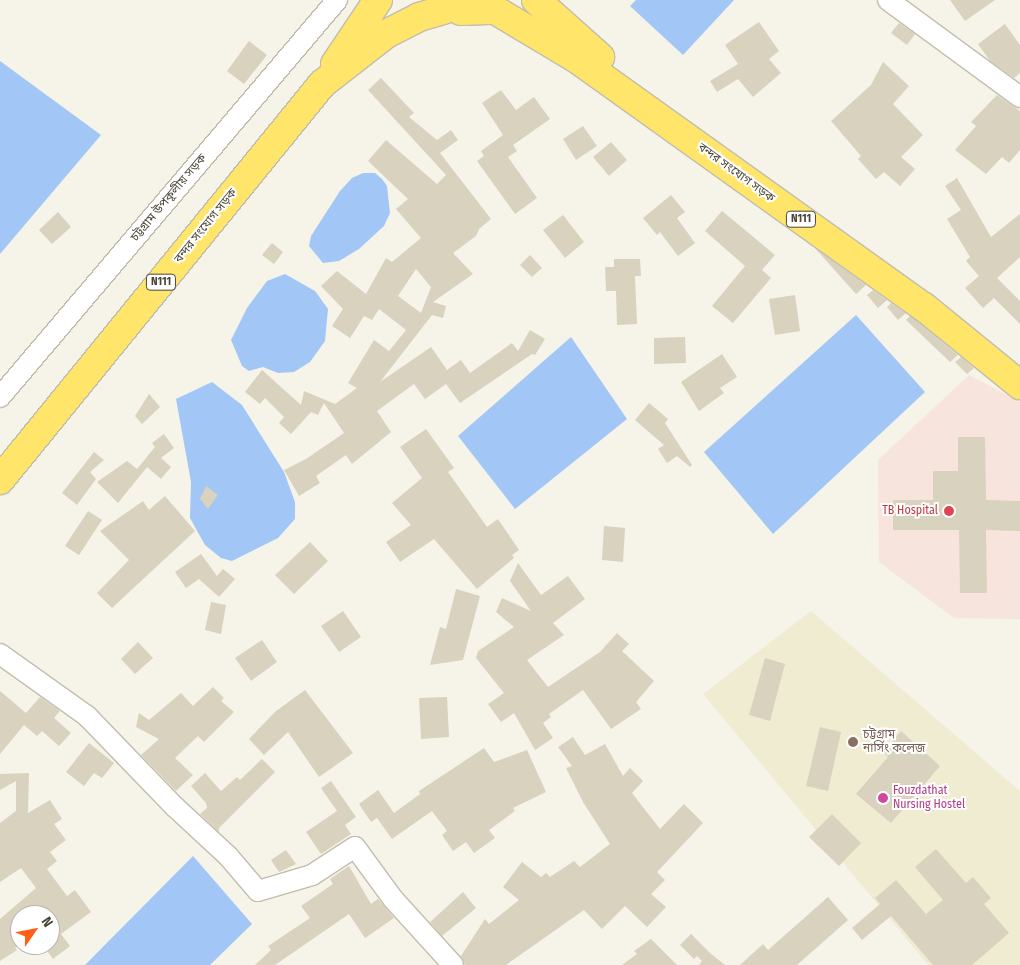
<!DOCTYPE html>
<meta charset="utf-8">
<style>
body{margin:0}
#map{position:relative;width:1020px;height:965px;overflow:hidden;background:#f6f4e9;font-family:"Fira Sans Condensed","Noto Sans Bengali",sans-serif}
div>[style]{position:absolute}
.education>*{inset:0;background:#f0ecd2}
.medical>*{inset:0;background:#f7e4dc}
.water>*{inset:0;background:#a2c6f6}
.building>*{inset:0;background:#d8d2be}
.roads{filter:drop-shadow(1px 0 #c2beab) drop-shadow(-1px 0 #c2beab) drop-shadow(0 1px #c2beab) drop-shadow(0 -1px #c2beab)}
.minor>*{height:20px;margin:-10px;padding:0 10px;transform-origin:10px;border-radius:10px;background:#fff}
.highway>*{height:28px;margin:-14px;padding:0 14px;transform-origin:14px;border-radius:14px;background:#ffe66b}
.dots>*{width:14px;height:14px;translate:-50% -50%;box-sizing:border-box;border:2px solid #fff;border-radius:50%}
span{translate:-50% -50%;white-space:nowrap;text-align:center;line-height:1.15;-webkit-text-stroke:4px #fff;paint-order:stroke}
.shield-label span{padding:1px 4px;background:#fff;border:1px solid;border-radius:4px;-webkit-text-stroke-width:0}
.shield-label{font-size:11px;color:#4a4637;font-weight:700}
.street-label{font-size:12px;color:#4a4637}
.health-label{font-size:12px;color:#be3a42}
.right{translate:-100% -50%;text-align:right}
.education-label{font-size:12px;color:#785e54}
.left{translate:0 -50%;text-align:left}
.hotel-label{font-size:12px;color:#b23c85}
.north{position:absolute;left:10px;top:905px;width:50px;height:50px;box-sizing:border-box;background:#fff;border:1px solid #b7b5af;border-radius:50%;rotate:57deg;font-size:14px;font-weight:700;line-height:20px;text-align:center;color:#4a4637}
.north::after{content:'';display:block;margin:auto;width:18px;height:22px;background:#ff5f17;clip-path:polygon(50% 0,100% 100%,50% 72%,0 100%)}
</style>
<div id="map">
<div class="education">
<div style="clip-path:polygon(811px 611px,1020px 791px,1020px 965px,928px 965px,703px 694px)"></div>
</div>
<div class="medical">
<div style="clip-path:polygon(969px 375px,1020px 402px,1020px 619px,954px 618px,879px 562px,878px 460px)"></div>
</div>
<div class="water">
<div style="clip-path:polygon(636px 0,734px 0,683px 55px,630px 6px)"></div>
<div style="clip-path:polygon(0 61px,101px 135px,0 254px)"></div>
<div style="clip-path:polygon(363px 173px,375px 173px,382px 179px,387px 186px,390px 213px,384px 226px,359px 249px,339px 261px,323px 263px,309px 246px,311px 236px,340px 191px,352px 178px)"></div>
<div style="clip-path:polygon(285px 274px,315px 291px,328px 309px,325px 341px,310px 362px,294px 372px,278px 373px,263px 367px,249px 371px,242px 366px,231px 340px,247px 308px,267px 281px)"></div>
<div style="clip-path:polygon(856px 315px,925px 392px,773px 534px,704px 452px)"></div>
<div style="clip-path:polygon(571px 337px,627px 419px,515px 509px,458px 436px)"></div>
<div style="clip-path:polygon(212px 382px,242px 405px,284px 472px,295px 502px,295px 519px,278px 538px,232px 561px,221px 558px,205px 545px,190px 518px,191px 482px,176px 399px)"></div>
<div style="clip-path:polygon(193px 856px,252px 924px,210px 965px,85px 965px)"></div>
</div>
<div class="building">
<div style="clip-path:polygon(950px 0,995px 0,965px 21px)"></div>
<div style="clip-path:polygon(759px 22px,779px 51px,769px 59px,781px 73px,753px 97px,738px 79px,717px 92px,710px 81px,738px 64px,725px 45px)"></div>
<div style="clip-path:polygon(899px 23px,915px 34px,907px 45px,891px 33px)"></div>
<div style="clip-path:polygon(1005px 24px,1020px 45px,1020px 73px,1014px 78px,990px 61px,978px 44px)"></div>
<div style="clip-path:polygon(249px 41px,267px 55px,244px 84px,227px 71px)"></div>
<div style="clip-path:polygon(883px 62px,909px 86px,893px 104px,923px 135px,901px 157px,915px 169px,900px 186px,884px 172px,876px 179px,858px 159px,861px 156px,831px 121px,871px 85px)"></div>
<div style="clip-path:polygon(evenodd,381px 78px,414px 113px,409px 117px,437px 140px,451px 130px,458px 140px,440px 153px,491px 219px,479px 229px,476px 236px,453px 253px,473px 274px,433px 302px,446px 306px,443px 318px,432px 315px,380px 382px,431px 347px,447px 370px,461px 360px,470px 373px,512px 343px,518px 351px,530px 330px,545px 339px,535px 355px,532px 354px,460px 403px,446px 384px,425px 399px,414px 384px,377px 411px,391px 432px,352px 464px,346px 455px,316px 476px,320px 483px,299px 496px,284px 470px,306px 459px,344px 433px,324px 403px,318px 415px,311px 412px,291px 434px,279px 423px,284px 417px,265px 398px,260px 404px,245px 392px,262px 370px,301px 405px,304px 391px,335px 404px,357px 388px,348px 383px,374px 340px,389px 351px,406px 330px,379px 309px,372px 320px,364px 316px,350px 338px,332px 326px,343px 309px,321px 286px,337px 271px,366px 294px,386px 258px,392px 262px,421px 238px,396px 209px,408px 199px,368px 161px,386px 140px,437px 184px,446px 175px,368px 90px,381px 78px,416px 269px,431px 287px,421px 313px,398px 296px,416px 269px)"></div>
<div style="clip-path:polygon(501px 90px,516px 110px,534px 97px,550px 119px,513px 145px,517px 151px,508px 157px,537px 198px,515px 214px,477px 161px,484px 156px,481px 151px,503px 135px,482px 103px)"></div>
<div style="clip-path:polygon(997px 95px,1020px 111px,1020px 150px,1009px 163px,1002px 157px,986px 174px,955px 150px,976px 126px,971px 122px)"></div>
<div style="clip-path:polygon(583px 126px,597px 146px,576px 160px,563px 139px)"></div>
<div style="clip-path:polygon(611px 142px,627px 160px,609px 176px,593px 157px)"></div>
<div style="clip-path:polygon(957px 178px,991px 237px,1020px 214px,1020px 257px,997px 278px,1020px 301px,1020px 324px,994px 298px,983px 308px,965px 288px,979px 276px,966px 261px,970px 257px,947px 219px,961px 210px,945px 186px)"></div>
<div style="clip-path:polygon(671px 195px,685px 212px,677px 218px,695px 243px,678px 256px,660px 232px,657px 235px,643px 218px)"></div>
<div style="clip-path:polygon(722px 211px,775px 255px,762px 270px,771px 278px,733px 323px,712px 306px,745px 266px,705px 231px)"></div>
<div style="clip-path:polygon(58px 212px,71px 227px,52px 244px,39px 230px)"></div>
<div style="clip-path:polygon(563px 215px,584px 242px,565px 258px,543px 230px)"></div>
<div style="clip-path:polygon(272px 243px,283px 252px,274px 264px,262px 255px)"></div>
<div style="clip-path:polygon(814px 247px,866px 285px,856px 294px)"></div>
<div style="clip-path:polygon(530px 255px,542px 268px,532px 277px,520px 265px)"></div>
<div style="clip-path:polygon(614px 259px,640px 259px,641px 276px,635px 276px,637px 324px,617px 325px,616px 291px,606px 291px,605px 267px,614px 267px)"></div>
<div style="clip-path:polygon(873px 290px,887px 300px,878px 308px,867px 295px)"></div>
<div style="clip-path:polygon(795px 295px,800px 331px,775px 335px,769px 299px)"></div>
<div style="clip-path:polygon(891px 303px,906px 313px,898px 320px,887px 307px)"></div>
<div style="clip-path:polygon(910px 316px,915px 319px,958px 355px,950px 362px,906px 320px)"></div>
<div style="clip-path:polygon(685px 337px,686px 363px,654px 364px,654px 338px)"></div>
<div style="clip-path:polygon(722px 354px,737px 377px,720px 388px,724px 393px,699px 411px,681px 382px)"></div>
<div style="clip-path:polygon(961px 357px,974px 368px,967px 374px,955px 362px)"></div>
<div style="clip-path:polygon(149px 394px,160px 407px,142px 424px,135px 416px)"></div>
<div style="clip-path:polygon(649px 403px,668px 419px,665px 423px,692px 465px,690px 467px,677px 456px,667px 463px,658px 449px,664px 445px,635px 420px)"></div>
<div style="clip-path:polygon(426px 429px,454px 468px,448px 472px,487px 527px,498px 519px,519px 550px,512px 555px,514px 558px,477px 589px,434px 539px,400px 562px,386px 542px,411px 525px,392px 503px,422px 478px,400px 447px)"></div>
<div style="clip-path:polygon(164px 434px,174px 448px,161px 458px,171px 467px,161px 479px,147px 467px,118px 503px,97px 482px,127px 461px,137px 469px,155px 447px,152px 443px)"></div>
<div style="clip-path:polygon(958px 437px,985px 437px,986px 500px,1020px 501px,1020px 531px,986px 530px,987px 593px,960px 593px,959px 530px,893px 530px,893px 500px,933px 500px,933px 471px,958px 471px)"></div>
<div style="clip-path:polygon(94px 452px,104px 460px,90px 472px,96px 479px,77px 505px,62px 493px)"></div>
<div style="clip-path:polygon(206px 486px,218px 495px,208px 509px,200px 499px)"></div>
<div style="clip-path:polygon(165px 496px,195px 531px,112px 608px,97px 593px,129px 560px,100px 531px,143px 501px,149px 510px)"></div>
<div style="clip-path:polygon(88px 511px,102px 520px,79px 555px,65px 546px)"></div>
<div style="clip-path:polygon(604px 526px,625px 528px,623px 562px,602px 560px)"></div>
<div style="clip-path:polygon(310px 542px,328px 561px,294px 594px,275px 575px)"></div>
<div style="clip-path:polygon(201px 554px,217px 576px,223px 569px,235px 579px,219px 597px,199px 579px,186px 588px,175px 572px)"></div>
<div style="clip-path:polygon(518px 563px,541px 595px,568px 576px,585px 599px,553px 623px,564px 635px,527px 660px,548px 687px,600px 652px,617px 633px,629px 644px,622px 651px,654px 681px,636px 702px,641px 709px,611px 729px,583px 690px,549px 714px,551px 717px,543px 723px,553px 738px,535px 750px,514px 713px,501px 722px,488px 704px,504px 693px,476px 658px,478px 651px,514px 627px,496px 612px,502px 598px,531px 611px,510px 581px)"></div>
<div style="clip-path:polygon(456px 589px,480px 596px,463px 660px,430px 665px,440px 627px,446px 629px)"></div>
<div style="clip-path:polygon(211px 602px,226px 605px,221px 634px,205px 630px)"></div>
<div style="clip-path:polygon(343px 611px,361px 637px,339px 652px,321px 626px)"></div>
<div style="clip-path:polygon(262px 640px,277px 662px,251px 681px,235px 658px)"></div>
<div style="clip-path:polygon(138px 642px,153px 658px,135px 674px,121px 659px)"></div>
<div style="clip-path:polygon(765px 658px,785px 664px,770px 721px,749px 715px)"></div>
<div style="clip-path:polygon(213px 687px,224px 698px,221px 701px,234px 712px,204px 742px,198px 736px,175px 758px,193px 775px,176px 791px,141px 755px,159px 739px,136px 727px,139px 713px,149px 720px,181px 693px,193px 706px)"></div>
<div style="clip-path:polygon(305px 690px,353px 753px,319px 777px,288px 732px,264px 755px,249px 739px,276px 711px)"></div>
<div style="clip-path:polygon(0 691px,26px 713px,40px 697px,60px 711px,54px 718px,71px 733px,59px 746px,42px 731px,37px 736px,24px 725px,0 754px)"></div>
<div style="clip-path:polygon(447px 697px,449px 737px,421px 739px,419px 698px)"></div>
<div style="clip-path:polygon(820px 727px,841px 732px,828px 791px,806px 786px)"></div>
<div style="clip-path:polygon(901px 731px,940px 766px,891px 823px,856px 794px,888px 757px,883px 752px)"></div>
<div style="clip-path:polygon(573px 737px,585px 755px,605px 744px,623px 776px,630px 768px,643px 781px,632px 793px,660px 829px,684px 804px,703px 823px,657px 872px,665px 880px,651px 894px,666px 907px,647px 927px,625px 906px,602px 929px,584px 910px,506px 965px,465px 965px,461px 956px,485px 919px,489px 924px,519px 900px,503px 887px,522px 862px,541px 877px,546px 873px,550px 877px,574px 861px,580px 867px,610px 844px,583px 802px,566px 768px,572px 766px,558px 747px)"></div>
<div style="clip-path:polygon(89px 743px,114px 763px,102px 778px,94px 773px,84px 786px,66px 772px)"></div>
<div style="clip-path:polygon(484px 748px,494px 762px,527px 750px,546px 792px,513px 808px,515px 811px,489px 830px,495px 838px,474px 853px,466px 842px,453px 851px,442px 835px,447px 831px,432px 811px,392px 839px,377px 818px,371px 822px,359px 804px,378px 790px,394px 813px,420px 794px,419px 791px)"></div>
<div style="clip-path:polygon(262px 759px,275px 772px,219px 828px,219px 832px,200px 814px,207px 808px,206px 803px,191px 786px,205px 773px,221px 791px,237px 777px,240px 780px)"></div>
<div style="clip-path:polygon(29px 773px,28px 813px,50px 800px,62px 819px,54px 824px,66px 840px,50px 852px,57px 861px,47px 869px,67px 896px,75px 890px,91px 912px,61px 934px,70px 946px,53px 959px,43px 945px,50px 945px,50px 915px,20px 914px,20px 944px,15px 948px,17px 950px,0 961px,0 919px,36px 888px,21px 868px,0 882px,0 823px,16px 811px,16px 781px,0 790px,0 774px)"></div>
<div style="clip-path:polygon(331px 781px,356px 817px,345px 825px,351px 834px,321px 854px,306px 832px,337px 811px,321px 788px)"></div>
<div style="clip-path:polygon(832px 814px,861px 843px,839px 866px,809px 837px)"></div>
<div style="clip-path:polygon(936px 849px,966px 883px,973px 877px,991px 898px,984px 904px,1009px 933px,972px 965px,933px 965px,891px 916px,862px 940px,852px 928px,880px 904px,875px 898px,896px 880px,926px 914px,943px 900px,915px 867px)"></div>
<div style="clip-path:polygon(286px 850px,296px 864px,279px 872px,271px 860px)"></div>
<div style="clip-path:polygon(349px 866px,371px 904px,378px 899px,394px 918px,365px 938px,349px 914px,275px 965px,255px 965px,271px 950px,268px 946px,310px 918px,301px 906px,333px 884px,330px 879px)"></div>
<div style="clip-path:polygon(463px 892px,476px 908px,442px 936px,430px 922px)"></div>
<div style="clip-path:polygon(828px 897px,848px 920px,797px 965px,740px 965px,763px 944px,768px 950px)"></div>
<div style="clip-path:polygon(691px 934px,710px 953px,725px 965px,699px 965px,702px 961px,697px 956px,694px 959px,680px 945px)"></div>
<div style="clip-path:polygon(651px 939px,677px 965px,622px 965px,637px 954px,634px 951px)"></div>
</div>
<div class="roads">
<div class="minor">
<div style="left:888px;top:0;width:164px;rotate:36.3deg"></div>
<div style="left:0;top:397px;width:521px;rotate:-49.67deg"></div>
<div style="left:0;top:654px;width:107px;rotate:35.5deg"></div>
<div style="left:87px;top:716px;width:127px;rotate:46deg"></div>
<div style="left:175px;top:807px;width:72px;rotate:42.8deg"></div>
<div style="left:228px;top:856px;width:46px;rotate:49.4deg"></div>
<div style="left:258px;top:891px;width:56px;rotate:-16.5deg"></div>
<div style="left:312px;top:875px;width:51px;rotate:-33.1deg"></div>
<div style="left:355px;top:847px;width:64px;rotate:53.8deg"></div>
<div style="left:393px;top:899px;width:89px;rotate:47.7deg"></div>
</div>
<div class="highway">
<div style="left:536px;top:0;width:86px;rotate:41.7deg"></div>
<div style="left:461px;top:11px;width:34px;rotate:-2deg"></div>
<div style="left:495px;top:10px;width:96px;rotate:30.9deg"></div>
<div style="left:577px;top:59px;width:427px;rotate:35.6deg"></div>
<div style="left:924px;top:307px;width:124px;rotate:39.1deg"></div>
<div style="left:335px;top:64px;width:77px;rotate:-56.1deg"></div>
<div style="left:0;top:480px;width:510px;rotate:-50.88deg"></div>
<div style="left:322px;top:84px;width:81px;rotate:-38deg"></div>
<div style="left:386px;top:34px;width:37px;rotate:-27deg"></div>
<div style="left:419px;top:17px;width:26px;rotate:-16deg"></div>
</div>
</div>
<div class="dots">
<div style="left:949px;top:511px;background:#e0444e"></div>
<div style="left:853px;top:742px;background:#8d6e63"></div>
<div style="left:883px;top:798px;background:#d1479c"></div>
</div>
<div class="shield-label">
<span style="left:801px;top:219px">N111</span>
<span style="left:161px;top:282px">N111</span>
</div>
<div class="street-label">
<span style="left:736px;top:173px;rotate:36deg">বন্দর সংযোগ সড়ক</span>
<span style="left:169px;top:198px;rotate:-50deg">চট্টগ্রাম উপকূলীয় সড়ক</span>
<span style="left:206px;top:226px;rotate:-51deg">বন্দর সংযোগ সড়ক</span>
</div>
<div class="health-label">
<span class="right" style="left:938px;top:511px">TB Hospital</span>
</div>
<div class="education-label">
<span class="left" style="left:863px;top:742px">চট্টগ্রাম<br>নার্সিং কলেজ</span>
</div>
<div class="hotel-label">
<span class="left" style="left:893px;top:798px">Fouzdathat<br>Nursing Hostel</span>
</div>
<div class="north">N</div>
</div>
